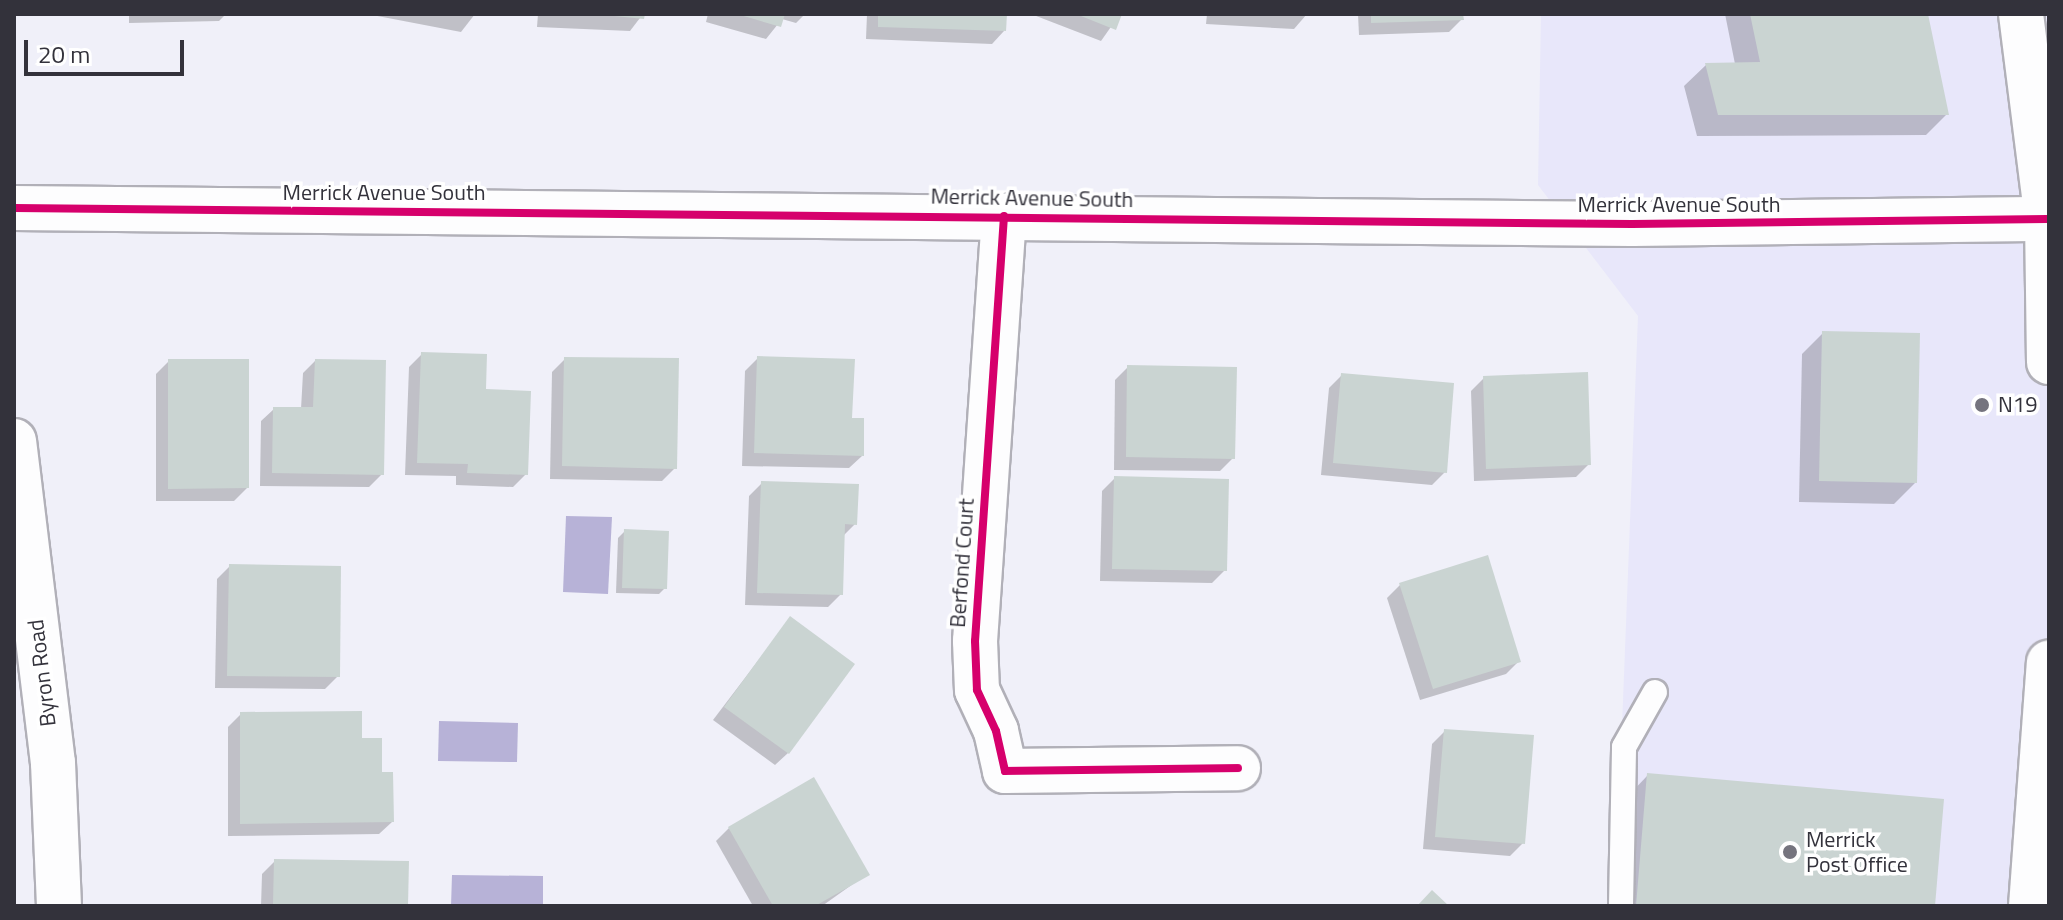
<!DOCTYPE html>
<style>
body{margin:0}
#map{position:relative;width:2063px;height:920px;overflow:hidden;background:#f0f0f9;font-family:"Titillium Web",sans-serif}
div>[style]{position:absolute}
.built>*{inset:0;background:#e8e7fa}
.water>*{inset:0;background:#b7b2d7}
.shadow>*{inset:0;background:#0003}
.building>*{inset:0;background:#cad4d2}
.roads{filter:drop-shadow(2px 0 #b1b0b8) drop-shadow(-2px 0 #b1b0b8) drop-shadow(0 2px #b1b0b8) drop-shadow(0 -2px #b1b0b8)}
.lane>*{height:24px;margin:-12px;padding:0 12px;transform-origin:12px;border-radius:12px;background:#fdfdfe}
.street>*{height:44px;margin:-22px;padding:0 22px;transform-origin:22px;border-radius:22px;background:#fdfdfe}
.secondary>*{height:44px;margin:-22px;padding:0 22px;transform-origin:22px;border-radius:22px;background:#fdfdfe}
.primary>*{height:44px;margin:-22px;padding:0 22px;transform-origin:22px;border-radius:22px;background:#fdfdfe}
.cycleway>*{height:8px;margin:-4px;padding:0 4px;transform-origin:4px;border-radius:4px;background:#d6006c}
.dots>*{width:22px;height:22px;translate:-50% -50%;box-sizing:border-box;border:4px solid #fff;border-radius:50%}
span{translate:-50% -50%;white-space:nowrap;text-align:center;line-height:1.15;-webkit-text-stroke:7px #fff;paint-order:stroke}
.street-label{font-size:22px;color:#33323b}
.poi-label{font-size:22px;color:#33323b}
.left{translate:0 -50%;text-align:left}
.frame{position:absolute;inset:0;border:16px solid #33323b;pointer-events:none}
.scale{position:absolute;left:24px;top:40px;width:160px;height:36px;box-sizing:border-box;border:4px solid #33323b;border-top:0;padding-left:10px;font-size:24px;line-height:28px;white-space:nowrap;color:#33323b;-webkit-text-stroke:6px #fff;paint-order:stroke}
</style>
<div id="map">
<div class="built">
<div style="clip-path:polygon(1541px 14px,2049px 14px,2049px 906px,1615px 906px,1638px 316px,1538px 185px)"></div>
</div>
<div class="water">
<div style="clip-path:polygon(566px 516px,612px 517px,608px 594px,563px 592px)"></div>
<div style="clip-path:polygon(439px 721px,518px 723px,517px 762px,438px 761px)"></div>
<div style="clip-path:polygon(452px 875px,543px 876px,543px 906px,451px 906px)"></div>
</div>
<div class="shadow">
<div style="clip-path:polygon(129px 14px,226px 14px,219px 21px,129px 23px)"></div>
<div style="clip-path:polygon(367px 14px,475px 14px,461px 32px)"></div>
<div style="clip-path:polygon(538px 14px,643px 14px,630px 31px,537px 27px)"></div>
<div style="clip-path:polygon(708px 14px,805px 14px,796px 23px,782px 19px,766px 39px,706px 22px)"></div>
<div style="clip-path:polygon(867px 14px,1005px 14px,1004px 31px,992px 44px,866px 39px)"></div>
<div style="clip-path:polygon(1031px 14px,1120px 14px,1101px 41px)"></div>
<div style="clip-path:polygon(1207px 14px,1307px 14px,1294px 29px,1206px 24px)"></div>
<div style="clip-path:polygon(1358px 14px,1461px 14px,1462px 19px,1449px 32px,1359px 35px)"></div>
<div style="clip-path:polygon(1725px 14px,1926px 14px,1947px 114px,1926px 135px,1697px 136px,1684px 86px,1706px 65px,1735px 64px)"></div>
<div style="clip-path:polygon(1823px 333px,1915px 483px,1894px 504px,1799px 502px,1802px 354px)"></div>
<div style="clip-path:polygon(422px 354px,484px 391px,526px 474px,513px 487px,456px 485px,456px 476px,405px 475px,409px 367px)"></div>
<div style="clip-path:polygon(758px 358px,862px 456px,849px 468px,742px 466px,745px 371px)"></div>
<div style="clip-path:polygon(565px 359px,675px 468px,662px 481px,550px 479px,552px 372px)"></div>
<div style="clip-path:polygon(169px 361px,247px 488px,234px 501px,156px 501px,156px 374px)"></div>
<div style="clip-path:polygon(315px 361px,382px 474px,369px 487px,260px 486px,261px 421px,274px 409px,301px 409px,303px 373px)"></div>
<div style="clip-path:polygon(1128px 367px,1233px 458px,1220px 471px,1114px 470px,1115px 380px)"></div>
<div style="clip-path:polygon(1342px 375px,1445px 472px,1432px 485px,1321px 475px,1329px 388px)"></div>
<div style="clip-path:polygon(1484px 378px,1589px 464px,1576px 477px,1474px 481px,1471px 391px)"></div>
<div style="clip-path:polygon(1115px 478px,1225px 570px,1212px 583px,1100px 581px,1102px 491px)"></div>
<div style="clip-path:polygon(762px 483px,855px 524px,842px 537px,841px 594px,828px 607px,745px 605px,749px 496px)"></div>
<div style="clip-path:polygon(625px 531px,665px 588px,659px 594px,616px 593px,618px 538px)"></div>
<div style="clip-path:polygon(230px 566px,338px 676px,325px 689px,215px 688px,217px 579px)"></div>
<div style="clip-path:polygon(1400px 585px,1519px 661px,1506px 674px,1420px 700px,1387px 598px)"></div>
<div style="clip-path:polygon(790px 619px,788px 753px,775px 765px,713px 720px)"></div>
<div style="clip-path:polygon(241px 714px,360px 740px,380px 774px,392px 822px,379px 834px,228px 836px,228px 727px)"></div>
<div style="clip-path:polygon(1445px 731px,1523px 843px,1510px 856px,1423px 849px,1432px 744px)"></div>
<div style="clip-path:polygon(1648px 775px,1933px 906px,1617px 906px,1627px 797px)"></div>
<div style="clip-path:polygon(729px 828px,867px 874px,822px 906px,753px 906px,716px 841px)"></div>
<div style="clip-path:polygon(275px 861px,406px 906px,261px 906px,262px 874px)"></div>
</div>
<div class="building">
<div style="clip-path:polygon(595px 14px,645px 14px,644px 19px)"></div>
<div style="clip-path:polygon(737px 14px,785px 14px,781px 27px)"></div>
<div style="clip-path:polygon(878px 14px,1007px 14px,1006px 31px,878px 27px)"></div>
<div style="clip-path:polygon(1076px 14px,1122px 14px,1116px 30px)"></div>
<div style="clip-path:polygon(1371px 14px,1463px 14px,1464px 20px,1371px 23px)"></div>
<div style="clip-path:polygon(1750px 14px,1928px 14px,1949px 115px,1718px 115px,1705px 63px,1760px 62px)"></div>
<div style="clip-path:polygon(1822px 331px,1920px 333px,1917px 483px,1819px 481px)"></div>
<div style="clip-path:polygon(421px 352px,487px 354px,486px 389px,531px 391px,528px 475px,467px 473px,468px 464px,417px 463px)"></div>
<div style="clip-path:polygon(757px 356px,855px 359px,852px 418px,864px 418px,864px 456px,754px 453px)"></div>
<div style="clip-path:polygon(564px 357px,679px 358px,677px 469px,562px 466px)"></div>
<div style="clip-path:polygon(168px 359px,249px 359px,249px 488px,168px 489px)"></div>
<div style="clip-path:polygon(315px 359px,386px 360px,384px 475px,272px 473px,273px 407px,313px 407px)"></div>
<div style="clip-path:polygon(1127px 365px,1237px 367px,1235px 459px,1126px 457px)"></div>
<div style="clip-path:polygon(1588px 372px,1591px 465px,1486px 469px,1483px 376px)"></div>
<div style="clip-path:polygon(1341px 373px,1454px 383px,1447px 473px,1333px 463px)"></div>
<div style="clip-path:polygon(1114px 476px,1229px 479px,1227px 571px,1112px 569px)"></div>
<div style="clip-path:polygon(761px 481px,859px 484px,857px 525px,845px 524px,843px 595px,757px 593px)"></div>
<div style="clip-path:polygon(624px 529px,669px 531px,667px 589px,622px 588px)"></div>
<div style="clip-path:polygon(1488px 555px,1521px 662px,1433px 689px,1399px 583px)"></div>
<div style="clip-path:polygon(229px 564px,341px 566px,340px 677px,227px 676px)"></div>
<div style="clip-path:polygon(790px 616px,855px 664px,789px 754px,724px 707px)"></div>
<div style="clip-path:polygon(362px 711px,362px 738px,382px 738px,382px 772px,393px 772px,394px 822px,240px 824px,240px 712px)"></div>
<div style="clip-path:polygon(1444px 729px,1534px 735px,1525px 844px,1435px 837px)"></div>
<div style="clip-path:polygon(1647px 773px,1944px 799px,1935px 906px,1636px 906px)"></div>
<div style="clip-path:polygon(814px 777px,870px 875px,815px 906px,773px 906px,728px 827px)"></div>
<div style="clip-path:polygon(274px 859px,409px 861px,408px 906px,273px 906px)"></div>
<div style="clip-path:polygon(1432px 890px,1449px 906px,1417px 906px)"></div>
</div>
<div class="roads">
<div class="lane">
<div style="left:1621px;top:906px;width:159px;rotate:-88.9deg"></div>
<div style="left:1624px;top:747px;width:63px;rotate:-60.6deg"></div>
</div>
<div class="street">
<div style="left:1004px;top:216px;width:426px;rotate:93.9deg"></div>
<div style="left:975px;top:641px;width:49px;rotate:87.7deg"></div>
<div style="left:977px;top:690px;width:45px;rotate:65.1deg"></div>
<div style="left:996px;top:731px;width:41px;rotate:77.3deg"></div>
<div style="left:1005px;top:771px;width:233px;rotate:-0.7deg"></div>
<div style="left:14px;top:441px;width:324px;rotate:83.1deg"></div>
<div style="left:53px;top:763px;width:143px;rotate:87.6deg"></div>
</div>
<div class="secondary">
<div style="left:14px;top:208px;width:1618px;rotate:0.57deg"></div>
<div style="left:1632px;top:224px;width:417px;rotate:-0.7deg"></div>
</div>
<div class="primary">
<div style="left:2021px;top:14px;width:207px;rotate:82.8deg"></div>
<div style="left:2047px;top:219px;width:143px;rotate:89.2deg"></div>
<div style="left:2031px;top:906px;width:244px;rotate:-85.8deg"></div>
</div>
</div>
<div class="cycleway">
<div style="left:14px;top:208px;width:1618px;rotate:0.57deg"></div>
<div style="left:1632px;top:224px;width:415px;rotate:-0.7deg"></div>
<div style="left:1004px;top:216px;width:426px;rotate:93.9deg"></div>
<div style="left:975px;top:641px;width:49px;rotate:87.7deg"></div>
<div style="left:977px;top:690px;width:45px;rotate:65.1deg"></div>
<div style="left:996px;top:731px;width:41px;rotate:77.3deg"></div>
<div style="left:1005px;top:771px;width:233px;rotate:-0.7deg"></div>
</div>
<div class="dots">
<div style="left:1982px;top:405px;background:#75747e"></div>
<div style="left:1790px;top:852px;background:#75747e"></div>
</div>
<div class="street-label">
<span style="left:384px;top:193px">Merrick Avenue South</span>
<span style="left:1032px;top:198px;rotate:1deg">Merrick Avenue South</span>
<span style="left:1679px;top:205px">Merrick Avenue South</span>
<span style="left:962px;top:563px;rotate:-86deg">Berfond Court</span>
<span style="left:42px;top:673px;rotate:-97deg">Byron Road</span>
</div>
<div class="poi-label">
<span class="left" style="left:1998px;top:405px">N19</span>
<span class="left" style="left:1806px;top:852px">Merrick<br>Post Office</span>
</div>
<div class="frame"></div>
<div class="scale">20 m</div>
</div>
